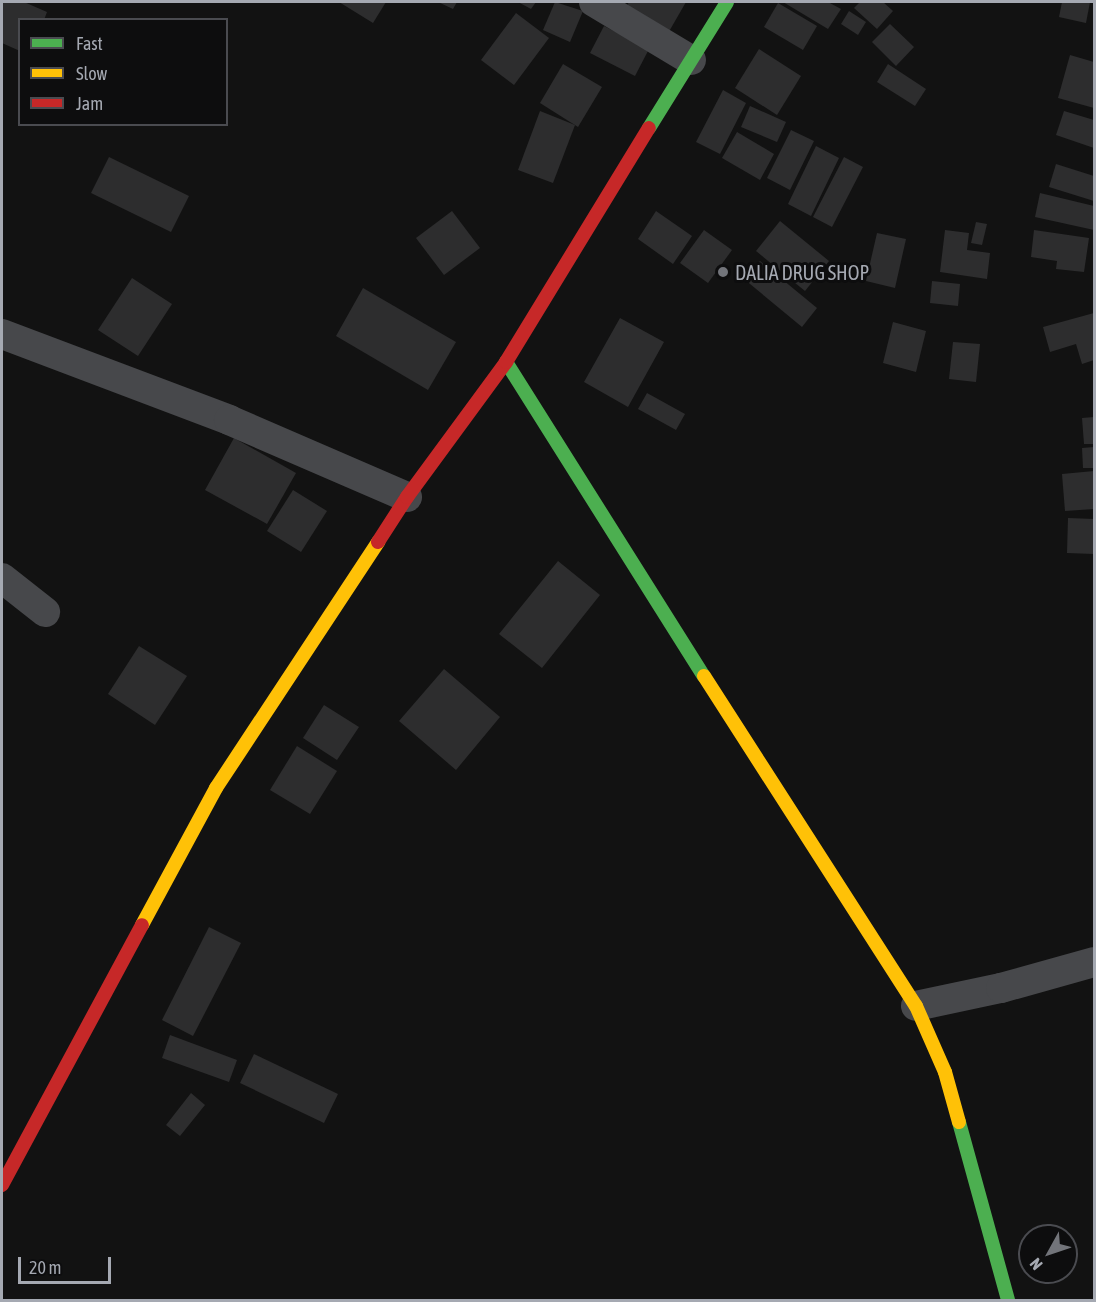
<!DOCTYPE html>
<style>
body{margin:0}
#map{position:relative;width:1096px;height:1302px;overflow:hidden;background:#121212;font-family:"Asap Condensed",sans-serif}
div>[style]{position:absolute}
.building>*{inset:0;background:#2d2d2e}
.street>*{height:30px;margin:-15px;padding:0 15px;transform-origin:15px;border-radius:15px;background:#47484b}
.fast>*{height:14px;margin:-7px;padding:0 7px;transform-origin:7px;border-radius:7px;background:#4caf50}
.slow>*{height:14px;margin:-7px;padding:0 7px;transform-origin:7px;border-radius:7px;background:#ffc107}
.jam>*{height:14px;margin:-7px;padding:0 7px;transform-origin:7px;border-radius:7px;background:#c62828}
.dots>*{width:16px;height:16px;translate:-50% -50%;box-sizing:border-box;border:3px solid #0d0d0e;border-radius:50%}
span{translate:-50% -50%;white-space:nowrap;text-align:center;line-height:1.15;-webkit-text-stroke:6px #0d0d0e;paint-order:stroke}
.poi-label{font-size:20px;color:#a5a9b2}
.left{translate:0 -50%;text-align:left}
.frame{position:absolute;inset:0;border:3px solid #a5a9b2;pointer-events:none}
.legend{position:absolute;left:18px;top:18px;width:210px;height:108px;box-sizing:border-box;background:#0d0d0e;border:2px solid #4a4b50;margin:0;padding:8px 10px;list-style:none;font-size:18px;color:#a5a9b2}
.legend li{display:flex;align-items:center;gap:12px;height:30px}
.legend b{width:30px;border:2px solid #4a4b50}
.north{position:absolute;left:1018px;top:1224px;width:60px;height:60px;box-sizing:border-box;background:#0d0d0e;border:2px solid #4a4b50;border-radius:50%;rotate:230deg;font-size:16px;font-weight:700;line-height:24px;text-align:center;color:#a5a9b2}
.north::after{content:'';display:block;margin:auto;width:21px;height:27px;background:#72747a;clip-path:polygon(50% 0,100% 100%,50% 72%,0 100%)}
.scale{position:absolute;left:18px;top:1257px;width:93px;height:27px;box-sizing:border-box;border:3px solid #a5a9b2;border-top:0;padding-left:8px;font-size:18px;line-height:21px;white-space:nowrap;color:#a5a9b2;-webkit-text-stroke:4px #0d0d0e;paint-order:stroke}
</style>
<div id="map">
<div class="building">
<div style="clip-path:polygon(2px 2px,24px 2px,47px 12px,44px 20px,20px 20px,20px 51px,2px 43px)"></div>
<div style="clip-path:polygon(339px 2px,386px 2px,373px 23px)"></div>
<div style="clip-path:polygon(438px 2px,457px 2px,453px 9px)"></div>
<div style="clip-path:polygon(518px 2px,536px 2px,531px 9px)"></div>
<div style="clip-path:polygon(555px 2px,583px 11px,570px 42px,543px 30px)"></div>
<div style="clip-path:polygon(629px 2px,686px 2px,667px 35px,624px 11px)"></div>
<div style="clip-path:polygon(783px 2px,828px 2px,841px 9px,828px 29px)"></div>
<div style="clip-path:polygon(860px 2px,883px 2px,893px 11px,877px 29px,854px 8px)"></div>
<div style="clip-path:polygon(1062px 2px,1090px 2px,1086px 23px,1059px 17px)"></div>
<div style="clip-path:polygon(778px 3px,817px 26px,803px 50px,764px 27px)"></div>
<div style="clip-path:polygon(849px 11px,866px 22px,858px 35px,841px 24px)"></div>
<div style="clip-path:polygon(516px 13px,549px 38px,514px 85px,481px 60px)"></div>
<div style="clip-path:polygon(890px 24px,914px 47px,896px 66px,872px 42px)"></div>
<div style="clip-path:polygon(604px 26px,649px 49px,635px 76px,590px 53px)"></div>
<div style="clip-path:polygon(759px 49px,801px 76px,777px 115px,735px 88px)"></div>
<div style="clip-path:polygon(1070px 55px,1094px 62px,1094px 108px,1058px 98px)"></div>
<div style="clip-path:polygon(563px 64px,602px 87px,578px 127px,540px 103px)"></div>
<div style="clip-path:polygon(888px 64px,926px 89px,915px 106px,877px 82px)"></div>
<div style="clip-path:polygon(723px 90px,746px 103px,720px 154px,696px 142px)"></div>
<div style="clip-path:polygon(750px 106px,786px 122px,777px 142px,741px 127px)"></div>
<div style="clip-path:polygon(540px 111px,575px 125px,553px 183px,518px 170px)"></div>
<div style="clip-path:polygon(1064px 111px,1094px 120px,1094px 148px,1056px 135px)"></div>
<div style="clip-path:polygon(791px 130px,814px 141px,790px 190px,767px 178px)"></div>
<div style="clip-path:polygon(737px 132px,774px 154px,760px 180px,722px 158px)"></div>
<div style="clip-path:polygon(816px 146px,839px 158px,811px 216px,788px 204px)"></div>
<div style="clip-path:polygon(109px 157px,189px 196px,171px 232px,91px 193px)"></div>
<div style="clip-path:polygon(844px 157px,863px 167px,832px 227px,813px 217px)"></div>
<div style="clip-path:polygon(1056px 164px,1094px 176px,1094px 201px,1049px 187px)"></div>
<div style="clip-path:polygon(1040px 193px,1094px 206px,1094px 230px,1035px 217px)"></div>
<div style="clip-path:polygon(452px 211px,480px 248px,444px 275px,416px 238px)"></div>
<div style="clip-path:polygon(656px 211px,692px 236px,673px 264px,638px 239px)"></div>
<div style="clip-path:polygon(780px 221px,829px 261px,805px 291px,756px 251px)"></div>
<div style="clip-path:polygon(976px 222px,987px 224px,982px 245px,971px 243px)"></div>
<div style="clip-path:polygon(704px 230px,732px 250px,708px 283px,680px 263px)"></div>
<div style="clip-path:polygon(945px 230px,969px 233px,967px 250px,990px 253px,987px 279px,940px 272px)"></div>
<div style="clip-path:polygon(1034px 230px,1089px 238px,1084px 272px,1056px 269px,1057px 261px,1031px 257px)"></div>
<div style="clip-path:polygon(877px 233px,906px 239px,895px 288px,866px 281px)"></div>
<div style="clip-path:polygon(760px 261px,817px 308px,802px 327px,744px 279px)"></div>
<div style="clip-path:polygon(132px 278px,172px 304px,138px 356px,98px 330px)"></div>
<div style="clip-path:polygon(932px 281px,960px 284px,958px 306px,930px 303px)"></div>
<div style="clip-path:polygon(363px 288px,456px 342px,428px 390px,336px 336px)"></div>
<div style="clip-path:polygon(1094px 313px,1094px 360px,1082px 364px,1076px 344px,1050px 352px,1043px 327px)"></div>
<div style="clip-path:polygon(620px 318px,664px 342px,628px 407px,584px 382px)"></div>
<div style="clip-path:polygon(893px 322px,926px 331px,916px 372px,883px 363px)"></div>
<div style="clip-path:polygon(953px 342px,980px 344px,976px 382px,949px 379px)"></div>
<div style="clip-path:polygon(647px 393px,685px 414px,676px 430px,638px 409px)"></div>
<div style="clip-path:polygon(1094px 417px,1094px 444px,1084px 444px,1082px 418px)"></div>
<div style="clip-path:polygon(234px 438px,296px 473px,267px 524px,205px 490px)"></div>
<div style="clip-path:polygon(1094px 447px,1094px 468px,1083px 468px,1082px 448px)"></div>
<div style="clip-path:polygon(1094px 471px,1094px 509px,1065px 511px,1062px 474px)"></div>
<div style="clip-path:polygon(293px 490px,327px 511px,301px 552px,267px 531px)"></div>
<div style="clip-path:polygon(1068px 518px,1094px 519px,1094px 554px,1067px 553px)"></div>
<div style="clip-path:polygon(558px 561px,600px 595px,542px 668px,499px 634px)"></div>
<div style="clip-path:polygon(139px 646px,187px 676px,155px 725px,108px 694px)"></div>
<div style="clip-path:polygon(444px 669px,500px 717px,456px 770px,399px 721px)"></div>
<div style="clip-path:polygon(324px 705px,359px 727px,337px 760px,303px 738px)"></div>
<div style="clip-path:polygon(297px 746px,337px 771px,310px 814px,270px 790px)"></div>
<div style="clip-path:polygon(209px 927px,241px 943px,193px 1036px,162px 1020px)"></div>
<div style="clip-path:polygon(170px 1035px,237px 1060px,229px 1082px,162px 1058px)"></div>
<div style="clip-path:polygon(254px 1054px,338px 1094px,324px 1123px,240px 1083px)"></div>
<div style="clip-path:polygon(191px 1093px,205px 1105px,180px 1136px,166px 1125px)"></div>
</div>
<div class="street">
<div style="left:594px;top:2px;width:113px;rotate:30.9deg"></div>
<div style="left:2px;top:334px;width:243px;rotate:20.7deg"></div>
<div style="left:229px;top:420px;width:194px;rotate:23.4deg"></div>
<div style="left:2px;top:578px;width:55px;rotate:38.3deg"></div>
<div style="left:916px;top:1006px;width:87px;rotate:-12deg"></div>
<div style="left:1001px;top:988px;width:97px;rotate:-15.6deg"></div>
</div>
<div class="fast">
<div style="left:649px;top:128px;width:148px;rotate:-58.2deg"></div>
<div style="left:506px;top:362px;width:371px;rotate:57.8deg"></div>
<div style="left:959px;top:1122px;width:185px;rotate:74.6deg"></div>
</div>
<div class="slow">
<div style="left:704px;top:676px;width:392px;rotate:57.3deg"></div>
<div style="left:916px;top:1006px;width:72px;rotate:66.3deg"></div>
<div style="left:945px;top:1072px;width:52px;rotate:74.4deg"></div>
<div style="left:142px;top:925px;width:156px;rotate:-61.6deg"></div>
<div style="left:216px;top:788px;width:295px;rotate:-56.6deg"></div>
</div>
<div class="jam">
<div style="left:378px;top:542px;width:54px;rotate:-57.2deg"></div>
<div style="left:407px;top:497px;width:167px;rotate:-53.7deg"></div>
<div style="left:506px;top:362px;width:274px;rotate:-58.6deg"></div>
<div style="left:2px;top:1185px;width:295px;rotate:-61.7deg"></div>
</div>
<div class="dots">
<div style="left:723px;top:272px;background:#72747a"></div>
</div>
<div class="poi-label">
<span class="left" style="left:735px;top:272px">DALIA DRUG SHOP</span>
</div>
<div class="frame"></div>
<ul class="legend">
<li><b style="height:8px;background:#4caf50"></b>Fast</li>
<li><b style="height:8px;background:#ffc107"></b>Slow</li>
<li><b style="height:8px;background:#c62828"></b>Jam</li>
</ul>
<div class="north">N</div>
<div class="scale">20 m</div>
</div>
